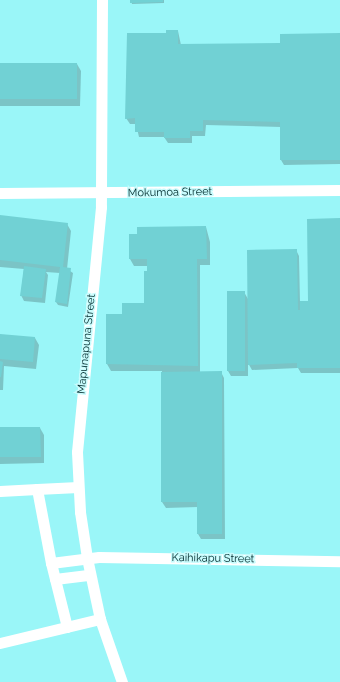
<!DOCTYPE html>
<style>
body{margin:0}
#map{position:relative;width:340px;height:682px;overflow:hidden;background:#9af6f8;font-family:Raleway,sans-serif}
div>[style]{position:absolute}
.shadow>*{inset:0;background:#0003}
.building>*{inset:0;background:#71d1d4}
.minor>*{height:11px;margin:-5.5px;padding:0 5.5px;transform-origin:5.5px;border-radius:5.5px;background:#fff}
span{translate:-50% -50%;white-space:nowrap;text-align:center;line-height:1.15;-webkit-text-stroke:3px #c8fcfd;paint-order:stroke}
.street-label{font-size:11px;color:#00292b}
</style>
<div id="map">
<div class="shadow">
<div style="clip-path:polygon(131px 0,164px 0,164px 3px,132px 4px)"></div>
<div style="clip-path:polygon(178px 31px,181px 45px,281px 44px,340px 34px,340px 164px,284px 165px,281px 160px,281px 127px,206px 125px,205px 136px,192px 136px,192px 143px,168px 143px,164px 137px,139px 137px,136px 124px,130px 124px,126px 118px,167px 34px)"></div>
<div style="clip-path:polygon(0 64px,77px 64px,81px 71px,80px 106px,0 106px)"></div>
<div style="clip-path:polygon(0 216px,67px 224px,71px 231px,67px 269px,73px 273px,68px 307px,58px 305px,56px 302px,60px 273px,46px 272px,48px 275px,45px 303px,24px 301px,21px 295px,24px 269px,0 267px)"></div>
<div style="clip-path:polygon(340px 219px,340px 373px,301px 373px,298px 368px,252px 370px,248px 363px,248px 376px,231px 376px,228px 371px,228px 292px,244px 292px,248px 299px,296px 250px,299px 256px,300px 302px,309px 302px)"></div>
<div style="clip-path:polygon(206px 227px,210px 242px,210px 265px,200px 265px,200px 373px,221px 372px,224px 378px,225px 539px,201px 539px,198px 534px,198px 507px,166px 508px,162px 502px,162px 371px,111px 371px,107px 364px,107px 315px,123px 315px,146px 304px,148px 266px,134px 266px,130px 259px)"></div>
<div style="clip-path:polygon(0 335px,35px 338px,39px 345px,36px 369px,4px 366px,3px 390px,0 390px)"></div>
<div style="clip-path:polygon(0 428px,40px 428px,44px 435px,44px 463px,0 464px)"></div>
</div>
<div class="building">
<div style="clip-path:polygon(130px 0,163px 0,163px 2px,130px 3px)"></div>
<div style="clip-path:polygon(166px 30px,178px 30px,178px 44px,280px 43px,280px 34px,340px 33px,340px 160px,280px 160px,280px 122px,203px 120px,203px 131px,190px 131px,190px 138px,164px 138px,164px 132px,135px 132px,135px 118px,125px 119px,127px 33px,166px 33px)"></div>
<div style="clip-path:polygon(0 63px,77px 63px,77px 99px,0 99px)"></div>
<div style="clip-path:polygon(0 215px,68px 223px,63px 267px,71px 268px,67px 304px,55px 302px,60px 267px,0 260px)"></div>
<div style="clip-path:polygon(340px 218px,340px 368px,297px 368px,297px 363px,248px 365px,247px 250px,297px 249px,298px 310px,300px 310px,300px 301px,308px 301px,307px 219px)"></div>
<div style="clip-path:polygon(206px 226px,207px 259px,197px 259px,198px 366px,106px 364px,106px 314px,122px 314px,122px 303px,144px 303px,144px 271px,147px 271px,147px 259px,129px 259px,129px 234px,137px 234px,137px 227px)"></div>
<div style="clip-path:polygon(24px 266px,46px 269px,42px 298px,20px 296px)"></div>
<div style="clip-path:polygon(227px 291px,245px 291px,245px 371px,227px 371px)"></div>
<div style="clip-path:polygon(0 334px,35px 337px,33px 362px,0 359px)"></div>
<div style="clip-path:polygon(0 361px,3px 362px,1px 377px,0 377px)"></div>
<div style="clip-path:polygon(222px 371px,222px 534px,197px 534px,197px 502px,161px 502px,161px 372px)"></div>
<div style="clip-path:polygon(0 427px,40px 427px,41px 457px,0 457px)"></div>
</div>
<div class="minor">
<div style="left:102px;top:0;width:207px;rotate:90.3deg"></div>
<div style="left:101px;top:207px;width:246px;rotate:95.6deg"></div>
<div style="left:77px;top:452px;width:60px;rotate:87.1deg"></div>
<div style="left:80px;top:512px;width:47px;rotate:81.3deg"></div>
<div style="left:87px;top:558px;width:62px;rotate:78deg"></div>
<div style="left:100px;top:619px;width:67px;rotate:70.8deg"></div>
<div style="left:0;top:193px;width:340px;rotate:-0.5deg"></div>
<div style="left:37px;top:489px;width:41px;rotate:-2.8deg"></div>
<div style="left:0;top:491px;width:37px;rotate:-3deg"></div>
<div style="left:37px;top:489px;width:75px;rotate:79.3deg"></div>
<div style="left:51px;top:563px;width:48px;rotate:-7.1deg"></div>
<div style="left:99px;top:557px;width:241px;rotate:1deg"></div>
<div style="left:51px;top:563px;width:66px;rotate:76deg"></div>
<div style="left:55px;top:579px;width:35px;rotate:-7deg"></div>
<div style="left:0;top:643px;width:103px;rotate:-13.5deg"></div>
</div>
<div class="street-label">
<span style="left:170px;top:193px;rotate:-1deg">Mokumoa Street</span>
<span style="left:87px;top:344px;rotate:-84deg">Mapunapuna Street</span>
<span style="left:213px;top:559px;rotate:1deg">Kaihikapu Street</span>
</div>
</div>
